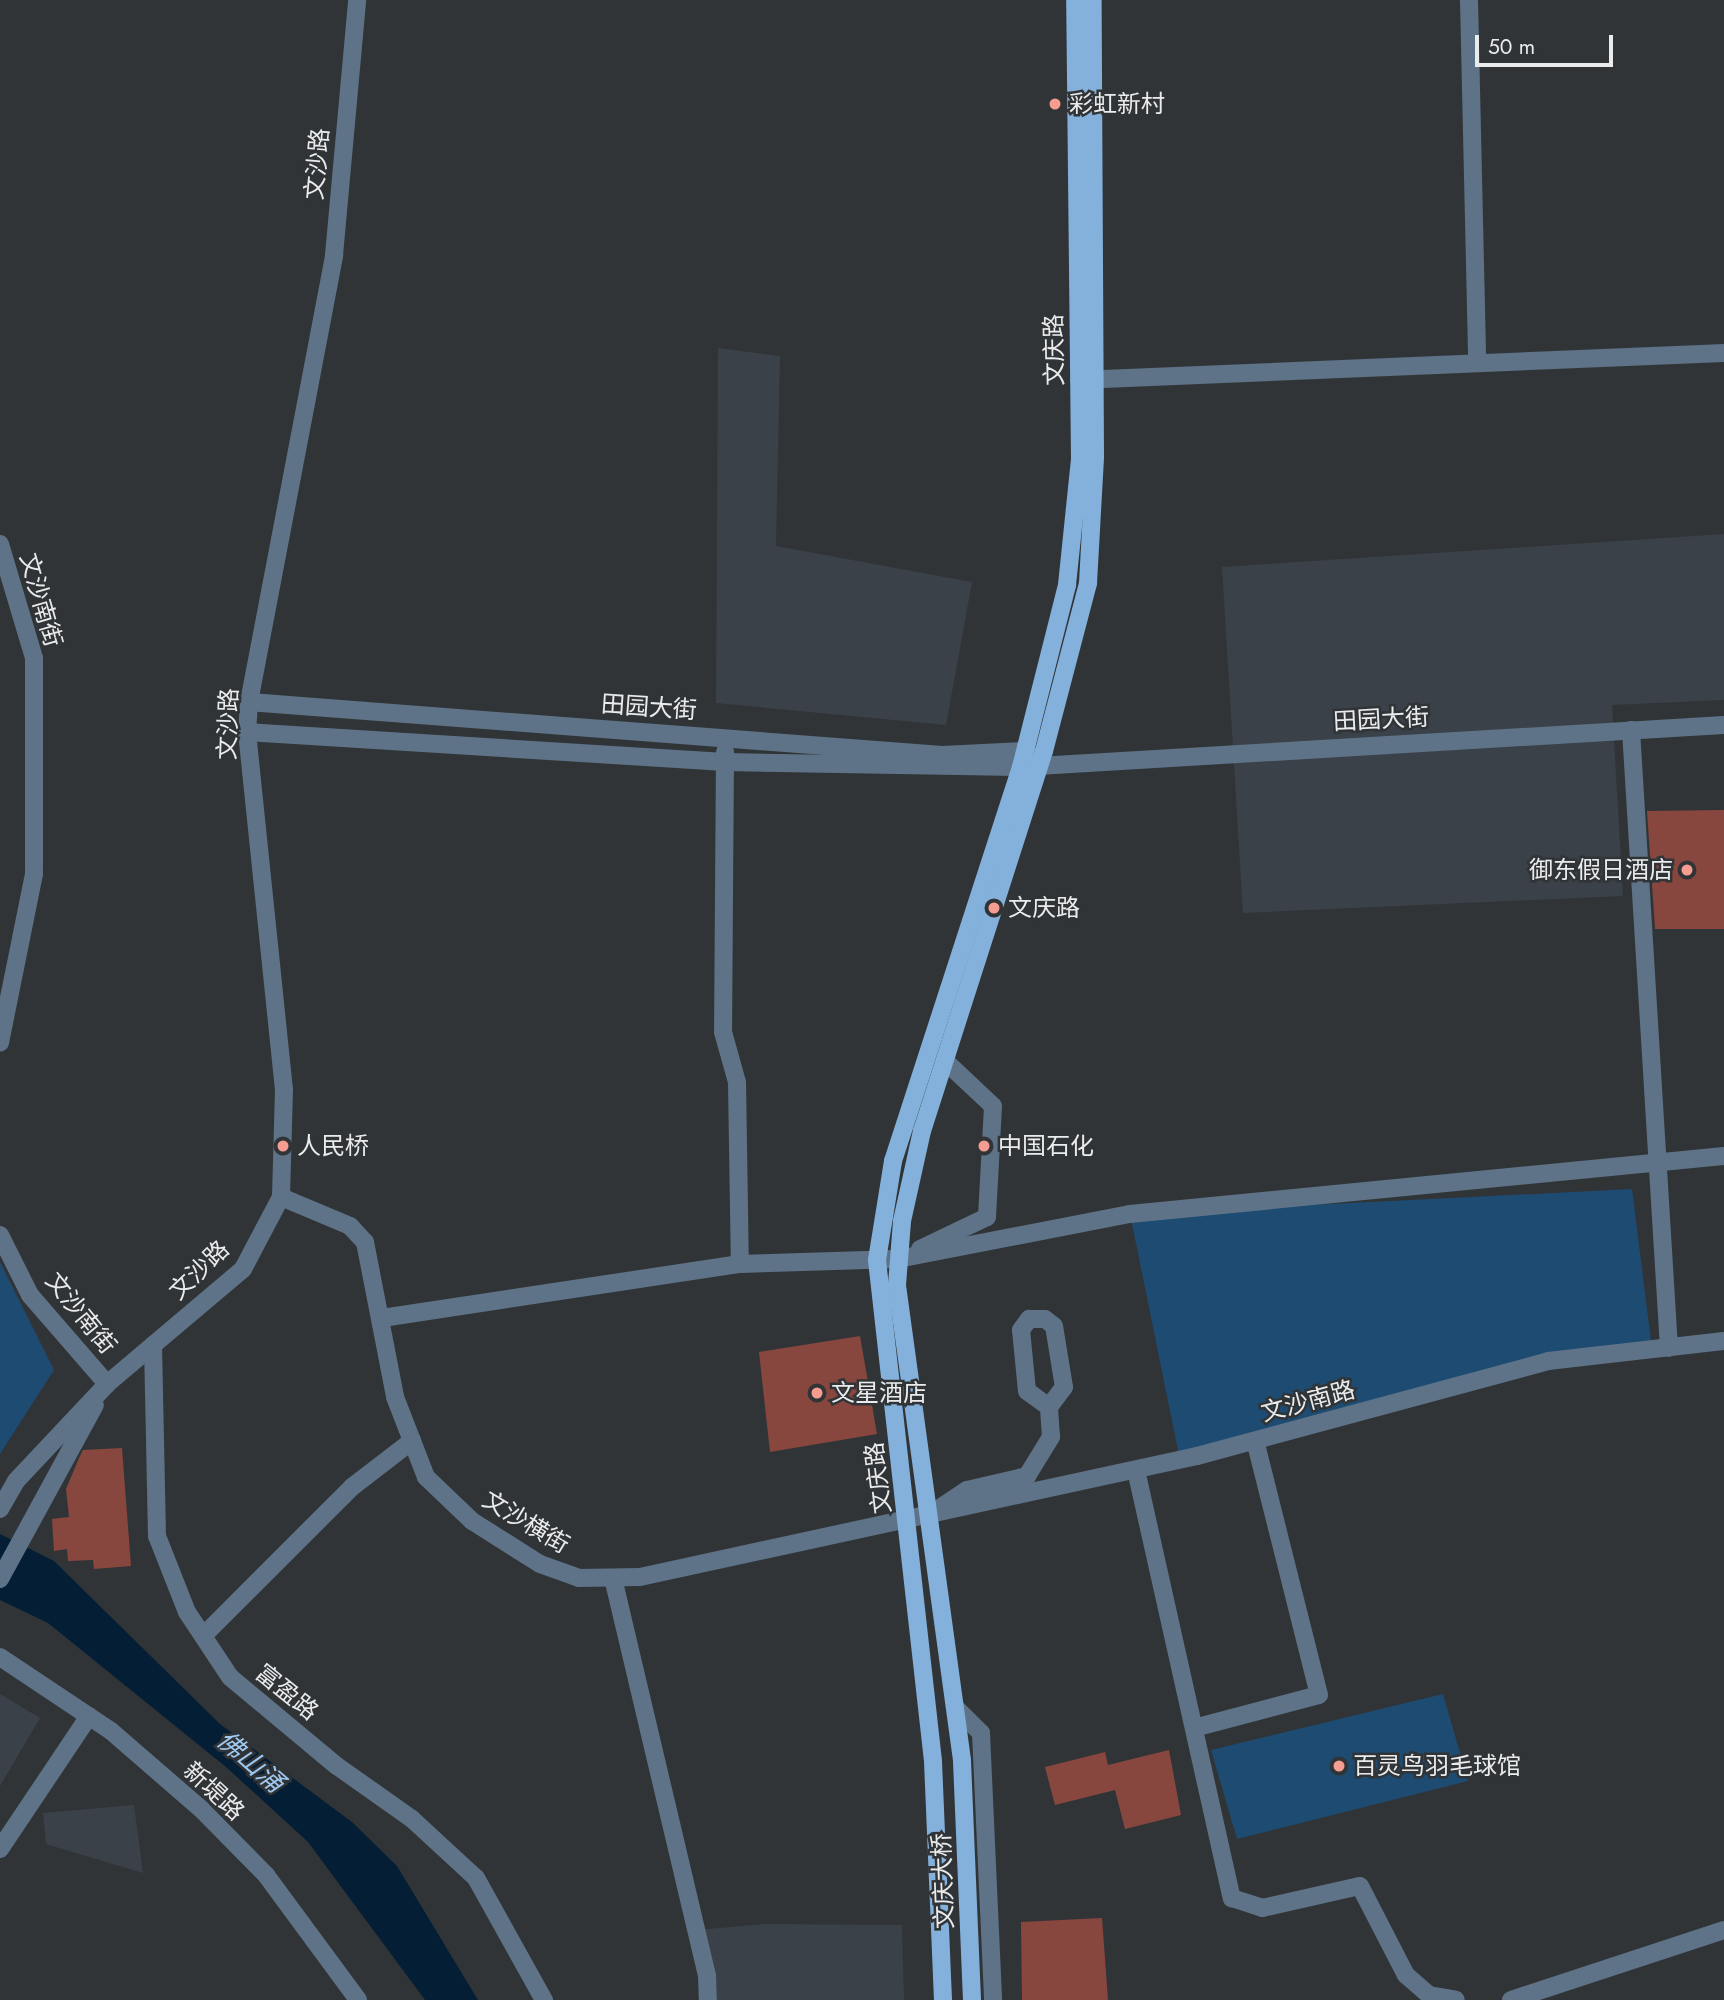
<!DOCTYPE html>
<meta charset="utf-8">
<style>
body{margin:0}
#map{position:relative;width:1724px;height:2000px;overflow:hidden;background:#313437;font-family:Jost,"Noto Sans SC",sans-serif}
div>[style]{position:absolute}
.built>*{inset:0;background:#3a4148}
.green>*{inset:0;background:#1e4b71}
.water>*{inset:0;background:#041e35}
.building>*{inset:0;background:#88473e}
.minor>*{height:18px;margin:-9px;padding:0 9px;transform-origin:9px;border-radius:9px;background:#5e7387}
.major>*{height:18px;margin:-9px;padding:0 9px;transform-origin:9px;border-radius:9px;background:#84b1db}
.dots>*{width:19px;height:19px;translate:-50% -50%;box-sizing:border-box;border:4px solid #313437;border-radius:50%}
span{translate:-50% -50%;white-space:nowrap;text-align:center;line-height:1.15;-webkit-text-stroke:5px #313437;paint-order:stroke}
.poi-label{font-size:24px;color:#e9ebec}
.left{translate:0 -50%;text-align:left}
.right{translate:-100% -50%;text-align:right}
.street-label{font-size:24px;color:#e9ebec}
.water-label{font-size:26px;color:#9fc9f1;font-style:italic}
.scale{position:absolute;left:1475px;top:35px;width:138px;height:32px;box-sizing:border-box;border:4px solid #e9ebec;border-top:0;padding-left:9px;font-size:21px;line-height:24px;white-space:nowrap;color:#e9ebec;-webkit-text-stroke:5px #313437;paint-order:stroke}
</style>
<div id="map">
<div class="built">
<div style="clip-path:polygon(718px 348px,780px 356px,776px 546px,972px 582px,946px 725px,716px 703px)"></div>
<div style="clip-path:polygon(1724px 534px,1724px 700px,1612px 705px,1623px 896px,1243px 913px,1222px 567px)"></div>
<div style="clip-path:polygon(0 1694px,40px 1718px,0 1786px)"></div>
<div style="clip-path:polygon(134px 1805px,143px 1873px,46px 1844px,43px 1813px)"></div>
<div style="clip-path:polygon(765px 1924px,902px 1925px,904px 2000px,702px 2000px,697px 1930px)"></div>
</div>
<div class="green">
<div style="clip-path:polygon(1632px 1189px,1652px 1349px,1548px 1361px,1180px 1460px,1130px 1214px)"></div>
<div style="clip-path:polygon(0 1262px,54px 1370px,0 1454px)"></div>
<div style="clip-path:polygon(1443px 1694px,1468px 1781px,1237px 1839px,1211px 1750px)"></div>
</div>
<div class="water">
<div style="clip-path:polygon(0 1534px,54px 1561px,220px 1724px,352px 1822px,397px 1866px,478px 2000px,425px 2000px,308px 1842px,226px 1767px,48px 1623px,0 1600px)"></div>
</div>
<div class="building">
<div style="clip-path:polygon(1724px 810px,1724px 929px,1655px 929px,1647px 811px)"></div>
<div style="clip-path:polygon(860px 1336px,877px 1434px,770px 1452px,759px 1352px)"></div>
<div style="clip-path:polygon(122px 1448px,131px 1566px,94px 1569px,93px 1560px,68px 1561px,67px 1549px,54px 1551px,52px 1519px,69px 1517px,66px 1489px,79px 1458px,83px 1450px)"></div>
<div style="clip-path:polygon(1169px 1750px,1181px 1815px,1125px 1829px,1115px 1790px,1055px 1805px,1045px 1767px,1105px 1752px,1108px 1765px)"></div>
<div style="clip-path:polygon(1102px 1918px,1108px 2000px,1022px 2000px,1021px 1922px)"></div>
</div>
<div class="minor">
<div style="left:1469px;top:0;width:361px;rotate:88.7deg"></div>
<div style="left:1079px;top:380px;width:646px;rotate:-2.4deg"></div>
<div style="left:0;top:544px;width:119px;rotate:73.4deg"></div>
<div style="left:34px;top:658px;width:216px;rotate:90deg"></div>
<div style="left:34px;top:874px;width:172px;rotate:101.4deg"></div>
<div style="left:249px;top:702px;width:695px;rotate:4.37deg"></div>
<div style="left:942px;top:755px;width:82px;rotate:-2.8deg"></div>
<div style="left:1024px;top:751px;width:14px;rotate:36deg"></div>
<div style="left:1631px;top:730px;width:619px;rotate:86.48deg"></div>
<div style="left:247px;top:732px;width:479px;rotate:3.6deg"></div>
<div style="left:725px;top:762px;width:296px;rotate:1deg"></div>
<div style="left:1021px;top:767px;width:704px;rotate:-3.42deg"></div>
<div style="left:725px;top:752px;width:280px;rotate:90.4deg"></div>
<div style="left:723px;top:1032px;width:52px;rotate:74.4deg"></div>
<div style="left:737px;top:1082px;width:182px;rotate:89.1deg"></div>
<div style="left:281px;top:1197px;width:75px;rotate:22.8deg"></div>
<div style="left:350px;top:1226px;width:22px;rotate:47deg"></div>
<div style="left:365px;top:1242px;width:158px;rotate:79deg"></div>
<div style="left:395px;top:1397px;width:86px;rotate:68.8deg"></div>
<div style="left:426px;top:1477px;width:64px;rotate:43.7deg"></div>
<div style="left:472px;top:1521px;width:80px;rotate:32.3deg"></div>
<div style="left:540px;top:1564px;width:41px;rotate:19.7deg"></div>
<div style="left:579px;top:1578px;width:61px;rotate:-0.9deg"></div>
<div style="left:640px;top:1577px;width:570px;rotate:-12.26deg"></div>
<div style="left:1197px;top:1456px;width:364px;rotate:-15.1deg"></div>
<div style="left:1548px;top:1361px;width:177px;rotate:-6.5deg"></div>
<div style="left:0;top:1235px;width:67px;rotate:63.4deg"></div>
<div style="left:30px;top:1295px;width:118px;rotate:49.1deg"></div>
<div style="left:920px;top:1249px;width:74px;rotate:-25.5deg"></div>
<div style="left:987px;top:1217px;width:111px;rotate:-86.9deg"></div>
<div style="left:993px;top:1106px;width:66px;rotate:-136.8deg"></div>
<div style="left:382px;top:1318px;width:362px;rotate:-8.6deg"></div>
<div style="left:740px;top:1264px;width:158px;rotate:-1.8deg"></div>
<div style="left:898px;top:1259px;width:236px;rotate:-11deg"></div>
<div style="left:1130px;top:1214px;width:597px;rotate:-5.58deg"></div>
<div style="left:1029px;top:1319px;width:16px"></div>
<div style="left:1045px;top:1319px;width:11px;rotate:38deg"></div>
<div style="left:1054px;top:1326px;width:62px;rotate:80.7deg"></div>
<div style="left:1064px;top:1387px;width:25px;rotate:127deg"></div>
<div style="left:1049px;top:1407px;width:27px;rotate:-144deg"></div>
<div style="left:1027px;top:1391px;width:61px;rotate:-95.6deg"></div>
<div style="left:1021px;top:1330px;width:14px;rotate:-54deg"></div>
<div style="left:153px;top:1345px;width:191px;rotate:88.8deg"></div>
<div style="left:157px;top:1536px;width:82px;rotate:68.5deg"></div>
<div style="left:187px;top:1612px;width:78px;rotate:56.5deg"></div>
<div style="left:230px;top:1677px;width:139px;rotate:39.8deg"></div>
<div style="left:337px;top:1766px;width:92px;rotate:35.2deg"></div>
<div style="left:412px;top:1819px;width:87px;rotate:42.7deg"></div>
<div style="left:476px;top:1878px;width:140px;rotate:60.9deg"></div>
<div style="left:1136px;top:1470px;width:439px;rotate:77.4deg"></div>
<div style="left:1232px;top:1898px;width:32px;rotate:18deg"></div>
<div style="left:1262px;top:1908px;width:100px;rotate:-12.7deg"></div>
<div style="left:1360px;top:1886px;width:100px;rotate:62.7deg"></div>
<div style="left:1406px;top:1975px;width:30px;rotate:41deg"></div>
<div style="left:1429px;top:1995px;width:27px;rotate:10deg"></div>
<div style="left:940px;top:1508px;width:32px;rotate:-34deg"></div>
<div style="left:967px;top:1490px;width:62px;rotate:-13.1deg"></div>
<div style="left:1027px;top:1476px;width:46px;rotate:-58.4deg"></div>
<div style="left:1051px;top:1437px;width:30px;rotate:-94deg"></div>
<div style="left:0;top:1509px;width:32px;rotate:-60deg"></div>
<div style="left:16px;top:1481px;width:133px;rotate:-46.8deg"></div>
<div style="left:107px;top:1384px;width:178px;rotate:-40.2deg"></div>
<div style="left:243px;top:1269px;width:81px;rotate:-62.2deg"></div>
<div style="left:281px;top:1197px;width:107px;rotate:-88.4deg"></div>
<div style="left:284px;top:1090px;width:360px;rotate:-95.9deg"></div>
<div style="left:247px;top:732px;width:30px;rotate:-86deg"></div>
<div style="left:249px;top:702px;width:455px;rotate:-79.2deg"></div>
<div style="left:334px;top:255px;width:256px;rotate:-84.8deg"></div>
<div style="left:613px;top:1578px;width:409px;rotate:76.7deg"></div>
<div style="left:707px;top:1976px;width:24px;rotate:88deg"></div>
<div style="left:0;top:1579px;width:198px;rotate:-61.4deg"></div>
<div style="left:203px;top:1636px;width:211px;rotate:-45deg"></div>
<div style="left:352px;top:1487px;width:76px;rotate:-37.5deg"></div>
<div style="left:0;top:1657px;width:133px;rotate:33.7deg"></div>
<div style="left:111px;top:1731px;width:119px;rotate:40.9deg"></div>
<div style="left:201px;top:1809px;width:93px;rotate:45.4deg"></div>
<div style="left:266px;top:1875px;width:155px;rotate:53.6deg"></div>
<div style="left:955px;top:1707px;width:37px;rotate:45deg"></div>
<div style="left:981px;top:1733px;width:267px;rotate:87.4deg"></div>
<div style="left:1194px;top:1728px;width:129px;rotate:-14.8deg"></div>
<div style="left:1319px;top:1695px;width:262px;rotate:-104.1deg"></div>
<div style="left:0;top:1849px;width:160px;rotate:-56.2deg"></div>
<div style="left:1511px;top:2000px;width:224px;rotate:-18.2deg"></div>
</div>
<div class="major">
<div style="left:943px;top:2000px;width:239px;rotate:-92.4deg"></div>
<div style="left:933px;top:1761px;width:504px;rotate:-96.38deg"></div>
<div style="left:877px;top:1260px;width:100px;rotate:-80.8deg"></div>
<div style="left:893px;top:1161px;width:414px;rotate:-72deg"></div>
<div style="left:1021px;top:767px;width:188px;rotate:-75.8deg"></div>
<div style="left:1067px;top:585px;width:126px;rotate:-84.1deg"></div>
<div style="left:1080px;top:460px;width:460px;rotate:-90.6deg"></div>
<div style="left:972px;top:2000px;width:240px;rotate:-92.4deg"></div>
<div style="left:962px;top:1760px;width:479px;rotate:-97.8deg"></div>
<div style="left:897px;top:1285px;width:64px;rotate:-85.5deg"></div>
<div style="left:902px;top:1221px;width:92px;rotate:-77.5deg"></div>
<div style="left:922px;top:1131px;width:399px;rotate:-72.2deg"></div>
<div style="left:1044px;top:751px;width:174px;rotate:-75.3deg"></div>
<div style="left:1088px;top:583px;width:127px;rotate:-86.8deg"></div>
<div style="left:1095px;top:456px;width:456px;rotate:-90.3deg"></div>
</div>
<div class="dots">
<div style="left:1055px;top:104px;background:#f59d90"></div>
<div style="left:1687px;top:870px;background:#f59d90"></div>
<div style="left:994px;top:908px;background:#f59d90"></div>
<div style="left:283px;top:1146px;background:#f59d90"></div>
<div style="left:984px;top:1146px;background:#f59d90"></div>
<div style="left:817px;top:1393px;background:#f59d90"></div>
<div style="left:1339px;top:1766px;background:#f59d90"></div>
</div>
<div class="poi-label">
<span class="left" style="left:1069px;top:104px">彩虹新村</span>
<span class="right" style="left:1673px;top:870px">御东假日酒店</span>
<span class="left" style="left:1008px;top:908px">文庆路</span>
<span class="left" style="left:297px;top:1146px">人民桥</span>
<span class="left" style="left:998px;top:1146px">中国石化</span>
<span class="left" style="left:831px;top:1393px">文星酒店</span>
<span class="left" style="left:1353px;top:1766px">百灵鸟羽毛球馆</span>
</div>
<div class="street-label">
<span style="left:317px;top:164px;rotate:-85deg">文沙路</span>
<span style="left:1054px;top:350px;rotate:-91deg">文庆路</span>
<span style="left:41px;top:600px;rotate:74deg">文沙南街</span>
<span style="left:649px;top:707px;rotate:4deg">田园大街</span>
<span style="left:1381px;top:719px;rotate:-3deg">田园大街</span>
<span style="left:228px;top:724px;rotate:-88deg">文沙路</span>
<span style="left:199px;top:1270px;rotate:-44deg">文沙路</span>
<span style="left:81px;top:1313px;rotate:51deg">文沙南街</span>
<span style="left:1308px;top:1401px;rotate:-15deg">文沙南路</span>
<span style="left:878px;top:1478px;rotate:-97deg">文庆路</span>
<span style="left:526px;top:1522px;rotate:31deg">文沙横街</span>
<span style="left:287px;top:1692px;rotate:39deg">富盈路</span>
<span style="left:214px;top:1791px;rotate:43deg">新堤路</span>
<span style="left:943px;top:1881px;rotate:-92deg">文庆大桥</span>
</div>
<div class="water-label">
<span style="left:250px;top:1762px;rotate:41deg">佛山涌</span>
</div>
<div class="scale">50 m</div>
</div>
